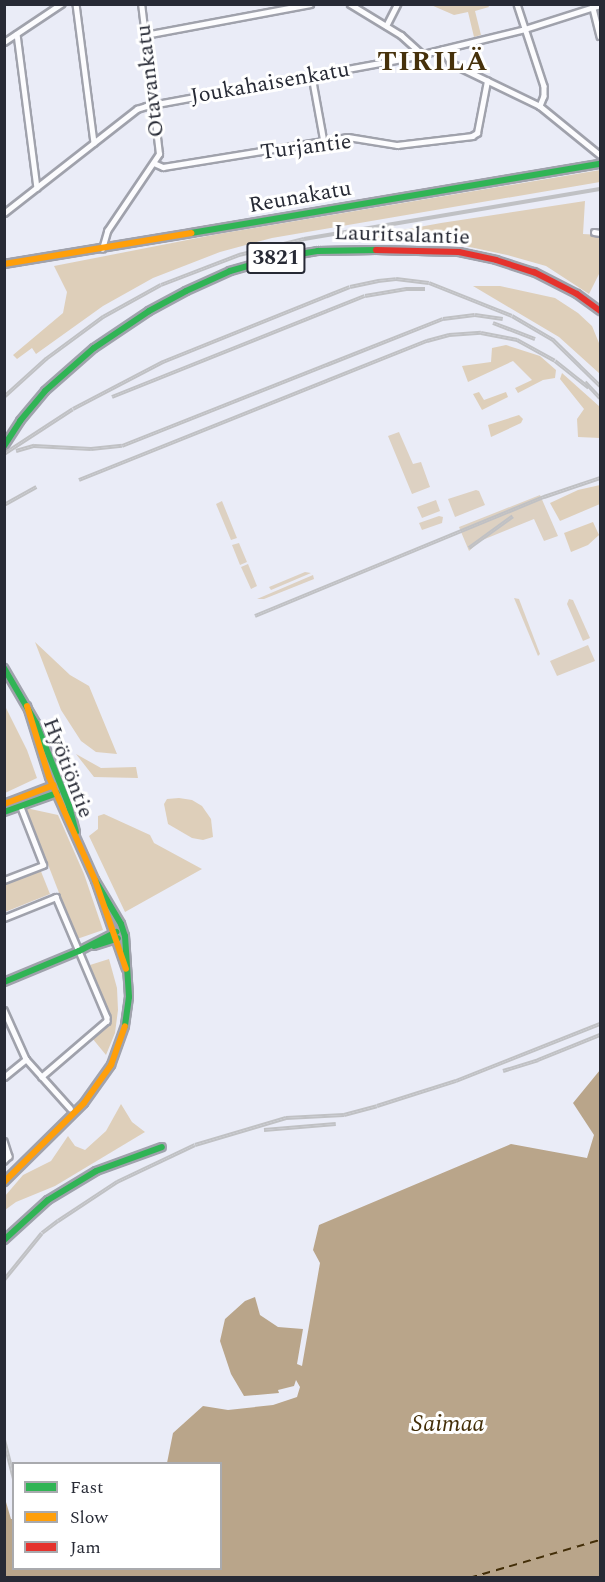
<!DOCTYPE html>
<meta charset="utf-8">
<style>
body{margin:0}
#map{position:relative;width:605px;height:1582px;overflow:hidden;background:#eaecf7;font-family:Spectral,serif}
div>[style]{position:absolute}
.green>*{inset:0;background:#ddd1c2}
.forest>*{inset:0;background:#decfba}
.water>*{inset:0;background:#b9a58a}
.ferry>*{height:1.5px;margin-top:-0.75px;transform-origin:0;background:repeating-linear-gradient(90deg,#432e08 0 8px,transparent 0 14px)}
.roads{filter:drop-shadow(2px 0 #a0a2ac) drop-shadow(-2px 0 #a0a2ac) drop-shadow(0 2px #a0a2ac) drop-shadow(0 -2px #a0a2ac)}
.street>*{height:4.5px;margin:-2.25px;padding:0 2.25px;transform-origin:2.25px;border-radius:2.25px;background:#fcfcfe}
.fast>*{height:6px;margin:-3px;padding:0 3px;transform-origin:3px;border-radius:3px;background:#30b455}
.slow>*{height:6px;margin:-3px;padding:0 3px;transform-origin:3px;border-radius:3px;background:#ff9f0a}
.jam>*{height:6px;margin:-3px;padding:0 3px;transform-origin:3px;border-radius:3px;background:#e5322d}
.rail>*{height:4px;margin-top:-2px;transform-origin:0;background:repeating-linear-gradient(90deg,#fff 0 4.5px,#c0c1c4 0 9px);box-sizing:border-box;border-block:2px solid #c0c1c4}
span{translate:-50% -50%;white-space:nowrap;text-align:center;line-height:1.15;-webkit-text-stroke:6px #fff;paint-order:stroke}
.shield-label span{padding:2px 4px;background:#fff;border:2px solid;border-radius:4px;-webkit-text-stroke-width:0}
.shield-label{font-size:21px;color:#272a35;font-weight:700}
.street-label{font-size:22px;color:#272a35}
.water-label{font-size:24px;color:#432e08;font-style:italic}
.district-label{font-size:28px;color:#46310b;font-weight:700;letter-spacing:1.5px}
.frame{position:absolute;inset:0;border:6px solid #272a35;pointer-events:none}
.legend{position:absolute;left:12px;top:1462px;width:210px;height:108px;box-sizing:border-box;background:#fff;border:2px solid #a9aaae;margin:0;padding:8px 10px;list-style:none;font-size:18px;color:#272a35}
.legend li{display:flex;align-items:center;gap:12px;height:30px}
.legend b{width:30px;border:2px solid #a9aaae}
</style>
<div id="map">
<div class="green">
<div style="clip-path:polygon(399px 432px,413px 464px,421px 462px,434px 498px,430px 487px,412px 494px,388px 436px)"></div>
<div style="clip-path:polygon(476px 490px,479px 491px,485px 505px,455px 517px,448px 499px)"></div>
<div style="clip-path:polygon(540px 495px,558px 536px,544px 541px,534px 519px,480px 541px,469px 551px,459px 527px)"></div>
<div style="clip-path:polygon(436px 500px,440px 511px,422px 518px,417px 507px)"></div>
<div style="clip-path:polygon(222px 501px,237px 538px,231px 540px,216px 504px)"></div>
<div style="clip-path:polygon(439px 516px,443px 517px,442px 523px,422px 530px,419px 523px)"></div>
<div style="clip-path:polygon(239px 543px,247px 562px,240px 565px,232px 545px)"></div>
<div style="clip-path:polygon(248px 564px,257px 586px,251px 589px,241px 567px)"></div>
<div style="clip-path:polygon(305px 572px,311px 573px,271px 590px,269px 587px)"></div>
<div style="clip-path:polygon(313px 575px,314px 579px,264px 599px,257px 599px)"></div>
<div style="clip-path:polygon(514px 598px,519px 599px,540px 654px,538px 656px)"></div>
<div style="clip-path:polygon(569px 599px,573px 600px,590px 638px,583px 641px,567px 604px)"></div>
<div style="clip-path:polygon(588px 645px,595px 661px,557px 676px,550px 661px)"></div>
</div>
<div class="forest">
<div style="clip-path:polygon(431px 5px,488px 5px,489px 7px,475px 11px,481px 35px,474px 37px,468px 12px,454px 15px)"></div>
<div style="clip-path:polygon(600px 170px,600px 182px,272px 238px,220px 252px,153px 278px,103px 306px,36px 354px,32px 348px,17px 359px,13px 355px,63px 313px,67px 292px,54px 266px,218px 234px)"></div>
<div style="clip-path:polygon(585px 201px,583px 234px,600px 235px,600px 272px,589px 294px,546px 266px,507px 255px,465px 246px,427px 242px,364px 242px,359px 238px,441px 223px)"></div>
<div style="clip-path:polygon(473px 286px,500px 286px,555px 298px,578px 313px,592px 326px,599px 343px,600px 374px,559px 337px)"></div>
<div style="clip-path:polygon(506px 345px,540px 356px,556px 370px,555px 378px,543px 380px,518px 393px,515px 388px,532px 380px,513px 361px,468px 382px,462px 366px,491px 362px,492px 348px)"></div>
<div style="clip-path:polygon(562px 373px,600px 407px,600px 438px,578px 437px,577px 419px,584px 409px,560px 379px)"></div>
<div style="clip-path:polygon(479px 392px,484px 400px,506px 392px,508px 397px,482px 410px,473px 394px)"></div>
<div style="clip-path:polygon(519px 415px,523px 419px,521px 423px,491px 437px,488px 425px)"></div>
<div style="clip-path:polygon(600px 485px,600px 504px,560px 521px,550px 503px,578px 490px)"></div>
<div style="clip-path:polygon(593px 522px,599px 535px,588px 545px,571px 552px,564px 533px)"></div>
<div style="clip-path:polygon(35px 642px,70px 675px,89px 686px,117px 754px,96px 752px,81px 741px,61px 710px)"></div>
<div style="clip-path:polygon(5px 706px,27px 750px,37px 778px,5px 793px)"></div>
<div style="clip-path:polygon(76px 754px,101px 768px,136px 767px,138px 778px,94px 777px)"></div>
<div style="clip-path:polygon(179px 798px,192px 800px,202px 806px,211px 819px,213px 837px,203px 840px,192px 838px,168px 824px,164px 804px,167px 799px)"></div>
<div style="clip-path:polygon(26px 808px,58px 815px,84px 874px,103px 930px,77px 939px)"></div>
<div style="clip-path:polygon(104px 814px,150px 835px,154px 843px,202px 869px,125px 912px,89px 836px,98px 829px,98px 816px)"></div>
<div style="clip-path:polygon(40px 869px,50px 894px,5px 912px,5px 884px)"></div>
<div style="clip-path:polygon(109px 959px,117px 988px,118px 1010px,115px 1033px,106px 1055px,92px 1038px,111px 1020px,90px 965px)"></div>
<div style="clip-path:polygon(121px 1104px,132px 1122px,145px 1132px,55px 1186px,16px 1202px,5px 1210px,5px 1196px,23px 1175px,51px 1161px,68px 1136px,75px 1146px,85px 1150px,106px 1131px)"></div>
</div>
<div class="water">
<div style="clip-path:polygon(600px 1070px,600px 1577px,5px 1577px,6px 1502px,11px 1519px,13px 1519px,14px 1568px,220px 1568px,220px 1464px,167px 1463px,173px 1433px,203px 1406px,228px 1410px,273px 1405px,297px 1397px,300px 1387px,296px 1380px,294px 1386px,278px 1390px,279px 1393px,244px 1396px,231px 1374px,220px 1341px,225px 1319px,245px 1301px,255px 1297px,260px 1315px,278px 1327px,303px 1329px,297px 1364px,302px 1366px,320px 1263px,313px 1250px,319px 1225px,511px 1144px,587px 1158px,594px 1135px,573px 1103px)"></div>
</div>
<div class="ferry">
<div style="left:469px;top:1578px;width:136px;rotate:-16.2deg"></div>
</div>
<div class="roads">
<div class="street">
<div style="left:76px;top:4px;width:140px;rotate:82.6deg"></div>
<div style="left:350px;top:4px;width:60px;rotate:31.3deg"></div>
<div style="left:401px;top:35px;width:27px;rotate:42deg"></div>
<div style="left:517px;top:4px;width:86px;rotate:71.8deg"></div>
<div style="left:544px;top:86px;width:10px;rotate:90deg"></div>
<div style="left:544px;top:96px;width:11px;rotate:112deg"></div>
<div style="left:592px;top:4px;width:33px;rotate:76deg"></div>
<div style="left:386px;top:26px;width:25px;rotate:-63deg"></div>
<div style="left:17px;top:34px;width:155px;rotate:82.6deg"></div>
<div style="left:145px;top:35px;width:168px;rotate:-10.6deg"></div>
<div style="left:4px;top:42px;width:69px;rotate:-33.7deg"></div>
<div style="left:443px;top:49px;width:16px;rotate:60deg"></div>
<div style="left:451px;top:63px;width:99px;rotate:25.8deg"></div>
<div style="left:540px;top:106px;width:77px;rotate:39.2deg"></div>
<div style="left:312px;top:76px;width:67px;rotate:79.7deg"></div>
<div style="left:154px;top:163px;width:10px;rotate:24deg"></div>
<div style="left:163px;top:167px;width:187px;rotate:-9.2deg"></div>
<div style="left:348px;top:137px;width:50px;rotate:9.3deg"></div>
<div style="left:397px;top:145px;width:76px;rotate:-6.8deg"></div>
<div style="left:472px;top:136px;width:6px;rotate:-31deg"></div>
<div style="left:477px;top:133px;width:53px;rotate:-79.1deg"></div>
<div style="left:4px;top:213px;width:169px;rotate:-38deg"></div>
<div style="left:137px;top:109px;width:9px;rotate:-18deg"></div>
<div style="left:146px;top:106px;width:261px;rotate:-10.4deg"></div>
<div style="left:403px;top:59px;width:126px;rotate:-13.8deg"></div>
<div style="left:525px;top:29px;width:79px;rotate:-17.7deg"></div>
<div style="left:594px;top:232px;width:6px;rotate:9deg"></div>
<div style="left:102px;top:249px;width:19px;rotate:-74deg"></div>
<div style="left:107px;top:231px;width:93px;rotate:-56deg"></div>
<div style="left:159px;top:154px;width:151px;rotate:-96.8deg"></div>
<div style="left:4px;top:880px;width:42px;rotate:-21deg"></div>
<div style="left:43px;top:865px;width:63px;rotate:-111.3deg"></div>
<div style="left:4px;top:918px;width:56px;rotate:-22deg"></div>
<div style="left:56px;top:897px;width:130px;rotate:67deg"></div>
<div style="left:107px;top:1017px;width:4px;rotate:90deg"></div>
<div style="left:107px;top:1021px;width:86px;rotate:139.3deg"></div>
<div style="left:4px;top:1010px;width:54px;rotate:65.8deg"></div>
<div style="left:26px;top:1059px;width:66px;rotate:48.1deg"></div>
<div style="left:4px;top:1077px;width:28px;rotate:-39deg"></div>
<div style="left:4px;top:1141px;width:16px;rotate:72deg"></div>
<div style="left:9px;top:1156px;width:7px;rotate:135deg"></div>
</div>
<div class="fast">
<div style="left:191px;top:233px;width:415px;rotate:-9.6deg"></div>
<div style="left:4px;top:446px;width:30px;rotate:-57deg"></div>
<div style="left:20px;top:421px;width:39px;rotate:-50deg"></div>
<div style="left:45px;top:391px;width:65px;rotate:-41.3deg"></div>
<div style="left:94px;top:348px;width:66px;rotate:-33.9deg"></div>
<div style="left:149px;top:311px;width:42px;rotate:-28.4deg"></div>
<div style="left:186px;top:291px;width:48px;rotate:-24.4deg"></div>
<div style="left:230px;top:271px;width:48px;rotate:-15.8deg"></div>
<div style="left:276px;top:258px;width:43px;rotate:-9.5deg"></div>
<div style="left:318px;top:251px;width:58px;rotate:-1deg"></div>
<div style="left:4px;top:668px;width:64px;rotate:59.8deg"></div>
<div style="left:36px;top:723px;width:89px;rotate:68.3deg"></div>
<div style="left:69px;top:806px;width:27px;rotate:75deg"></div>
<div style="left:4px;top:812px;width:56px;rotate:-19.7deg"></div>
<div style="left:95px;top:880px;width:51px;rotate:59.4deg"></div>
<div style="left:121px;top:924px;width:13px;rotate:72deg"></div>
<div style="left:125px;top:936px;width:61px;rotate:86.2deg"></div>
<div style="left:129px;top:997px;width:29px;rotate:98deg"></div>
<div style="left:94px;top:946px;width:25px;rotate:-18deg"></div>
<div style="left:4px;top:982px;width:81px;rotate:-22.5deg"></div>
<div style="left:79px;top:951px;width:42px;rotate:-27.2deg"></div>
<div style="left:4px;top:1240px;width:59px;rotate:-42.3deg"></div>
<div style="left:48px;top:1200px;width:56px;rotate:-31.1deg"></div>
<div style="left:96px;top:1171px;width:70px;rotate:-20deg"></div>
</div>
<div class="slow">
<div style="left:4px;top:264px;width:190px;rotate:-9.4deg"></div>
<div style="left:27px;top:706px;width:74px;rotate:72.8deg"></div>
<div style="left:49px;top:777px;width:113px;rotate:65.9deg"></div>
<div style="left:95px;top:880px;width:94px;rotate:70.8deg"></div>
<div style="left:4px;top:804px;width:53px;rotate:-20.8deg"></div>
<div style="left:4px;top:1182px;width:112px;rotate:-44.6deg"></div>
<div style="left:84px;top:1103px;width:47px;rotate:-54.6deg"></div>
<div style="left:111px;top:1065px;width:41px;rotate:-70.3deg"></div>
</div>
<div class="jam">
<div style="left:376px;top:250px;width:83px;rotate:1.4deg"></div>
<div style="left:459px;top:252px;width:38px;rotate:12deg"></div>
<div style="left:496px;top:260px;width:40px;rotate:18deg"></div>
<div style="left:534px;top:272px;width:48px;rotate:27.1deg"></div>
<div style="left:577px;top:294px;width:29px;rotate:36deg"></div>
</div>
</div>
<div class="rail">
<div style="left:493px;top:323px;width:45px;rotate:20.9deg"></div>
<div style="left:585px;top:382px;width:22px;rotate:47deg"></div>
<div style="left:4px;top:397px;width:57px;rotate:-42.1deg"></div>
<div style="left:46px;top:359px;width:71px;rotate:-36.4deg"></div>
<div style="left:103px;top:317px;width:66px;rotate:-28.9deg"></div>
<div style="left:161px;top:285px;width:84px;rotate:-21deg"></div>
<div style="left:239px;top:255px;width:67px;rotate:-13.8deg"></div>
<div style="left:304px;top:239px;width:300px;rotate:-9.6deg"></div>
<div style="left:112px;top:397px;width:272px;rotate:-21.8deg"></div>
<div style="left:365px;top:296px;width:42px;rotate:-9.7deg"></div>
<div style="left:406px;top:289px;width:19px"></div>
<div style="left:16px;top:451px;width:19px;rotate:-16deg"></div>
<div style="left:34px;top:446px;width:57px;rotate:3deg"></div>
<div style="left:91px;top:449px;width:31px;rotate:-6deg"></div>
<div style="left:122px;top:446px;width:345px;rotate:-21.6deg"></div>
<div style="left:443px;top:319px;width:32px;rotate:-7deg"></div>
<div style="left:475px;top:315px;width:28px;rotate:8deg"></div>
<div style="left:4px;top:454px;width:82px;rotate:-33.1deg"></div>
<div style="left:73px;top:409px;width:102px;rotate:-27.6deg"></div>
<div style="left:163px;top:362px;width:201px;rotate:-21.9deg"></div>
<div style="left:350px;top:287px;width:29px;rotate:-12deg"></div>
<div style="left:378px;top:281px;width:18px;rotate:-6deg"></div>
<div style="left:396px;top:279px;width:33px;rotate:7deg"></div>
<div style="left:429px;top:283px;width:89px;rotate:21.7deg"></div>
<div style="left:512px;top:316px;width:48px;rotate:30.3deg"></div>
<div style="left:553px;top:340px;width:66px;rotate:44.4deg"></div>
<div style="left:79px;top:480px;width:375px;rotate:-21.8deg"></div>
<div style="left:427px;top:341px;width:23px;rotate:-15deg"></div>
<div style="left:449px;top:335px;width:32px;rotate:-4deg"></div>
<div style="left:481px;top:333px;width:37px;rotate:11deg"></div>
<div style="left:517px;top:340px;width:43px;rotate:28.9deg"></div>
<div style="left:555px;top:361px;width:43px;rotate:38.5deg"></div>
<div style="left:4px;top:505px;width:37px;rotate:-29deg"></div>
<div style="left:469px;top:548px;width:54px;rotate:-36deg"></div>
<div style="left:255px;top:616px;width:313px;rotate:-22.4deg"></div>
<div style="left:544px;top:497px;width:59px;rotate:-18.7deg"></div>
<div style="left:503px;top:1071px;width:37px;rotate:-17deg"></div>
<div style="left:538px;top:1060px;width:67px;rotate:-22deg"></div>
<div style="left:264px;top:1130px;width:72px;rotate:-4.8deg"></div>
<div style="left:4px;top:1280px;width:60px;rotate:-51deg"></div>
<div style="left:42px;top:1233px;width:20px;rotate:-37deg"></div>
<div style="left:58px;top:1221px;width:71px;rotate:-33.5deg"></div>
<div style="left:117px;top:1182px;width:86px;rotate:-25.4deg"></div>
<div style="left:195px;top:1145px;width:95px;rotate:-16.5deg"></div>
<div style="left:286px;top:1118px;width:58px;rotate:-3deg"></div>
<div style="left:344px;top:1115px;width:34px;rotate:-15deg"></div>
<div style="left:377px;top:1106px;width:83px;rotate:-17.6deg"></div>
<div style="left:456px;top:1081px;width:155px;rotate:-21.6deg"></div>
<div style="left:4px;top:1440px;width:40px;rotate:75.6deg"></div>
</div>
<div class="shield-label">
<span style="left:276px;top:258px">3821</span>
</div>
<div class="street-label">
<span style="left:150px;top:81px;rotate:-97deg">Otavankatu</span>
<span style="left:270px;top:83px;rotate:-10deg">Joukahaisenkatu</span>
<span style="left:306px;top:147px;rotate:-7deg">Turjantie</span>
<span style="left:300px;top:197px;rotate:-10deg">Reunakatu</span>
<span style="left:402px;top:235px;rotate:2deg">Lauritsalantie</span>
<span style="left:68px;top:768px;rotate:69deg">Hyötiöntie</span>
</div>
<div class="water-label">
<span style="left:448px;top:1425px">Saimaa</span>
</div>
<div class="district-label">
<span style="left:433px;top:62px">TIRILÄ</span>
</div>
<div class="frame"></div>
<ul class="legend">
<li><b style="height:8px;background:#30b455"></b>Fast</li>
<li><b style="height:8px;background:#ff9f0a"></b>Slow</li>
<li><b style="height:8px;background:#e5322d"></b>Jam</li>
</ul>
</div>
